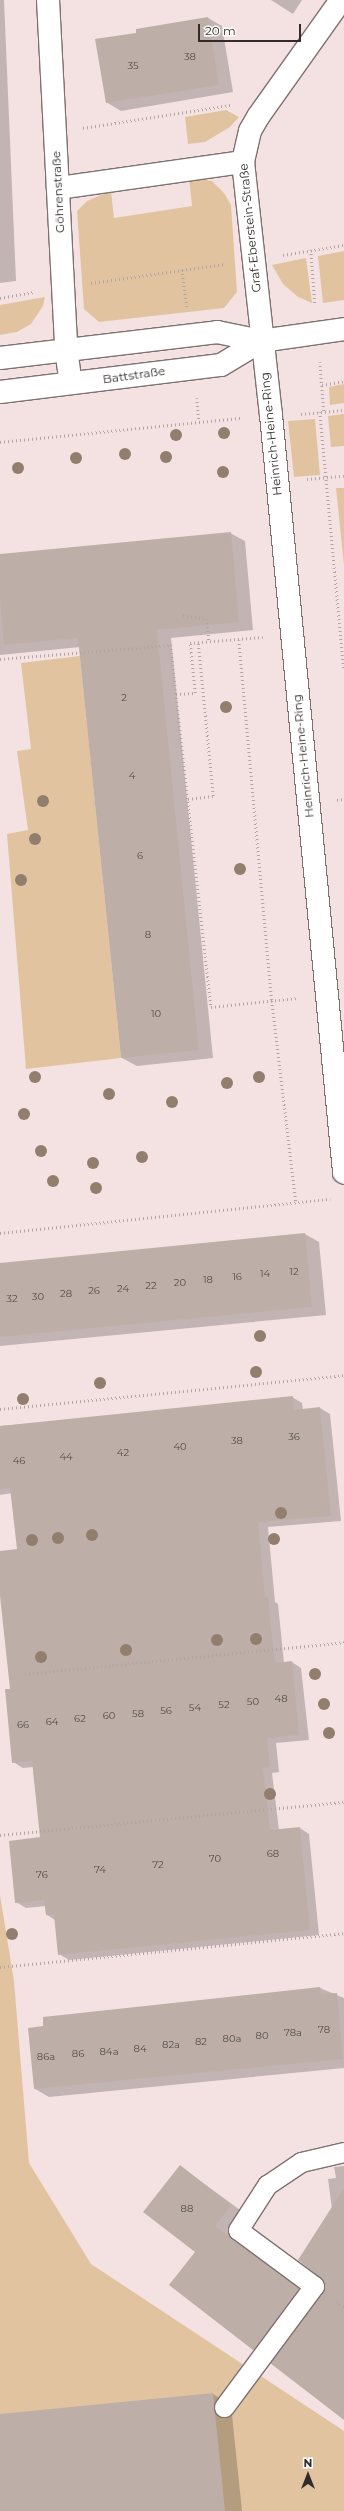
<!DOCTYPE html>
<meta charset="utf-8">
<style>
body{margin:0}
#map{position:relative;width:344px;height:2511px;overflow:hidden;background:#f4e2e2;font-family:Montserrat,sans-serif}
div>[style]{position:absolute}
.green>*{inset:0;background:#e1c49f}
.shadow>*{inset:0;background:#0003}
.building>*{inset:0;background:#bdafa8}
.path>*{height:2.5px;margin-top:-1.25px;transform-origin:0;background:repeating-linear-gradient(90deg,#b3a5a5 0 1px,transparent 0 4px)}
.roads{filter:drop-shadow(1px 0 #807171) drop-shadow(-1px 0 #807171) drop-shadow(0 1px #807171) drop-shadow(0 -1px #807171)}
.lane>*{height:19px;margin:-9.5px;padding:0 9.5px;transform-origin:9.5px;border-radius:9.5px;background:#fff}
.street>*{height:22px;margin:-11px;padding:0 11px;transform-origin:11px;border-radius:11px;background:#fff}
.trees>*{width:12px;height:12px;margin:-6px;border-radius:50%;background:#927e6c}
span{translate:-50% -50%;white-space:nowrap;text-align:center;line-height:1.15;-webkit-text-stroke:3.5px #fff;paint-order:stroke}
.number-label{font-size:10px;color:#544c4a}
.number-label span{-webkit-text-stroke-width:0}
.street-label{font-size:12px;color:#312b2b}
.north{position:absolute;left:288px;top:2455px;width:40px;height:40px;-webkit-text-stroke:3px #fff;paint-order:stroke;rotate:0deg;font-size:11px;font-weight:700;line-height:16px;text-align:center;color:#312b2b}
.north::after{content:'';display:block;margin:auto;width:14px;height:18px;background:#312b2b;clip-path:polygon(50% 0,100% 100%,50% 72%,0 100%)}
.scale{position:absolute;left:198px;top:24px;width:103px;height:18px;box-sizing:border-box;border:2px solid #312b2b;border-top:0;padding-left:5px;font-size:12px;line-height:14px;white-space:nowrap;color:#312b2b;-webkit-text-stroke:3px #fff;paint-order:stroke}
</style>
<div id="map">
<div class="green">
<div style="clip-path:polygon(226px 110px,239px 117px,230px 127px,205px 142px,188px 144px,185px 117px)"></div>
<div style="clip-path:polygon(189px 177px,212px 181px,224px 193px,231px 205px,237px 292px,224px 308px,99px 322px,84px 309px,77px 211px,87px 201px,111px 191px,114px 218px,192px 206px)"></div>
<div style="clip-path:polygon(344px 251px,344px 300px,323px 303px,318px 256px)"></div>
<div style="clip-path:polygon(306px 258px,312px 303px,298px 297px,283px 284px,272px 265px)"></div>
<div style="clip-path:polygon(45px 297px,43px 306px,31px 324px,17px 332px,0 335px,0 305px)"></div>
<div style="clip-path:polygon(344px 384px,344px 403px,330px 405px,329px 387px)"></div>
<div style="clip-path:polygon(344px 414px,344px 446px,331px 447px,328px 416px)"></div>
<div style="clip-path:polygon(315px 419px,320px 475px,294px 477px,288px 421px)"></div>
<div style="clip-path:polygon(336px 488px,344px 488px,344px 565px)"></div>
<div style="clip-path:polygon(80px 656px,121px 1058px,26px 1069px,7px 834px,28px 830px,17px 751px,31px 749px,21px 663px)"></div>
<div style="clip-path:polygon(0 1895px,14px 1981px,29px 2163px,91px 2264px,344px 2431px,344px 2511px,0 2511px)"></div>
</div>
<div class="shadow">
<div style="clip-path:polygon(0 0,4px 0,16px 281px,0 283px)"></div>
<div style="clip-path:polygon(271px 0,302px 0,293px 14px)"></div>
<div style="clip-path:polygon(208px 18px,222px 26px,233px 92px,121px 111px,106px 102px,160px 30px)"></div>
<div style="clip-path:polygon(230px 533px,245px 541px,253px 630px,171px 638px,213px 1058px,137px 1066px,122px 1058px,80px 647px,0 655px,0 556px)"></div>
<div style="clip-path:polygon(305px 1234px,319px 1242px,326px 1315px,0 1346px,0 1264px)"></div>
<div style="clip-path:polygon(292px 1397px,302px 1403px,303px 1410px,320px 1408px,330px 1414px,341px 1521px,268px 1527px,275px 1602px,278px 1604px,284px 1663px,292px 1662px,301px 1668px,309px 1740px,276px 1743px,279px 1772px,272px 1773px,279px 1830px,300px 1828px,309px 1834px,319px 1935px,69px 1960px,59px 1954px,55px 1920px,47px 1915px,46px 1906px,26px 1908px,16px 1902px,41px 1838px,33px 1767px,23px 1768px,13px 1762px,11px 1690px,0 1586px,0 1552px,18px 1550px,12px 1493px,0 1495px,0 1426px,122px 1416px)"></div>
<div style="clip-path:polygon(320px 1988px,344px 1998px,344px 2068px,49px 2097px,35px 2089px)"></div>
<div style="clip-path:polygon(180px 2166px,247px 2215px,230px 2236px,314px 2298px,269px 2358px,253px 2349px,197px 2252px)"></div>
<div style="clip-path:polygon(344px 2166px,344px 2417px,272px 2363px,326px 2288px,322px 2277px,332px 2209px,328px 2179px,336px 2178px,334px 2167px)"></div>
<div style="clip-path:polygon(213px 2394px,231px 2405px,242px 2511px,0 2511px,0 2415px)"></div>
</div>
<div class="building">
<div style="clip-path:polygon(208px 17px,219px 85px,106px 103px,95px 39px,136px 33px,136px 29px)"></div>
<div style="clip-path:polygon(231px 532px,239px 622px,157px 630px,199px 1050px,121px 1058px,78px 638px,4px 645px,0 599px,0 554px)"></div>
<div style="clip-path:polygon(305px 1233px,312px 1307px,0 1337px,0 1263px)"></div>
<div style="clip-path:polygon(293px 1396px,294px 1410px,320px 1407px,331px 1516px,258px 1522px,265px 1598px,268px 1597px,275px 1663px,292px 1661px,299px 1735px,267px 1738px,270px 1767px,263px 1768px,270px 1830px,300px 1827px,310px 1930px,58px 1955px,54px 1915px,46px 1915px,44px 1900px,15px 1903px,9px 1841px,40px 1837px,32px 1761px,12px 1763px,5px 1689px,10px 1689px,0 1596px,0 1551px,17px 1549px,10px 1488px,0 1489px,0 1426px)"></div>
<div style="clip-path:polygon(320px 1987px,321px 1994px,337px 1993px,343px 2059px,34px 2089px,28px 2028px,43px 2026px,43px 2017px)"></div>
<div style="clip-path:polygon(180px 2165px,231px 2205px,215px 2226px,299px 2288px,253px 2350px,169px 2285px,195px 2252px,143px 2212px)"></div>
<div style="clip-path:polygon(344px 2188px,344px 2420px,270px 2363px,323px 2292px,324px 2281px,298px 2260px)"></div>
<div style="clip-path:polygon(213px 2393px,225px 2511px,0 2511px,0 2414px)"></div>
</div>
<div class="path">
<div style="left:83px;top:128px;width:149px;rotate:-8.9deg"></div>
<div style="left:311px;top:250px;width:54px;rotate:85.8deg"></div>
<div style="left:283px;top:255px;width:62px;rotate:-9.3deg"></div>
<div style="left:182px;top:270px;width:37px;rotate:82deg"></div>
<div style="left:91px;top:283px;width:135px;rotate:-8.1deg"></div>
<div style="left:0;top:298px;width:34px;rotate:-10deg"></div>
<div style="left:320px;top:362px;width:50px;rotate:85.4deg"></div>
<div style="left:322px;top:385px;width:22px;rotate:-10deg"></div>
<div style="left:197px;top:398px;width:23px;rotate:85deg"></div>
<div style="left:320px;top:412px;width:259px;rotate:84.7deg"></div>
<div style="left:301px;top:414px;width:43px;rotate:-5.3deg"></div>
<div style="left:0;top:442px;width:243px;rotate:-5.7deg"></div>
<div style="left:307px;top:479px;width:37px;rotate:-5deg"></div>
<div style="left:183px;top:615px;width:24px;rotate:9deg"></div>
<div style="left:207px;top:619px;width:23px;rotate:85deg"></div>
<div style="left:239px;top:640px;width:363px;rotate:84.8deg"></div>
<div style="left:272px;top:1001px;width:202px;rotate:83.2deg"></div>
<div style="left:0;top:659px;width:172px;rotate:-4.7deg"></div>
<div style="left:171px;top:645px;width:49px;rotate:84.2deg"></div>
<div style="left:176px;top:694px;width:19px;rotate:-3deg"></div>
<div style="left:195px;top:693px;width:50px;rotate:-95.7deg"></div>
<div style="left:190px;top:643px;width:73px;rotate:-4.7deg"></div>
<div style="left:176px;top:694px;width:315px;rotate:83.6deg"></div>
<div style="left:211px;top:1007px;width:87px;rotate:-5.9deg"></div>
<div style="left:188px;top:799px;width:25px;rotate:-7deg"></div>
<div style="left:213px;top:796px;width:154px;rotate:-95.6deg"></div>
<div style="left:337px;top:800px;width:7px;rotate:-8deg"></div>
<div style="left:0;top:1233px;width:332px;rotate:-5.9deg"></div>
<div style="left:0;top:1409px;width:346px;rotate:-5.6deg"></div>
<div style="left:25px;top:1674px;width:321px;rotate:-5.7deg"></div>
<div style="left:0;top:1835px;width:346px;rotate:-5.5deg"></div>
<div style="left:0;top:1967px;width:346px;rotate:-5.6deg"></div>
<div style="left:336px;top:2302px;width:9px;rotate:32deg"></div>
</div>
<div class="roads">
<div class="lane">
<div style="left:224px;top:2407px;width:151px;rotate:-53.4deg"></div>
<div style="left:314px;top:2286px;width:94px;rotate:-143.6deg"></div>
<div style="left:238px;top:2230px;width:54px;rotate:-57.2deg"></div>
<div style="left:267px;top:2185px;width:41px;rotate:-34.1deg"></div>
<div style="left:301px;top:2162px;width:44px;rotate:-13.1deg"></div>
</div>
<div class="street">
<div style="left:48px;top:0;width:349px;rotate:87deg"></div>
<div style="left:66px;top:349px;width:34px;rotate:82deg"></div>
<div style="left:341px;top:0;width:143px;rotate:125.4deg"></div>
<div style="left:258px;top:117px;width:16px;rotate:120deg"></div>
<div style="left:250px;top:131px;width:32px;rotate:103deg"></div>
<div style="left:243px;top:162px;width:255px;rotate:83.7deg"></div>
<div style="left:271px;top:415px;width:761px;rotate:84.49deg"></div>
<div style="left:58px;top:188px;width:187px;rotate:-8deg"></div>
<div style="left:0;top:358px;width:219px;rotate:-6.8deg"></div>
<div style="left:217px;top:332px;width:45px;rotate:11.6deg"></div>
<div style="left:261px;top:341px;width:84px;rotate:-8.2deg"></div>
<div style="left:0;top:392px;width:223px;rotate:-7deg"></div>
<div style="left:221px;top:365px;width:47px;rotate:-31deg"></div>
</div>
</div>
<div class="trees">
<div style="left:224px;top:433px"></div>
<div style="left:176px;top:435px"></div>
<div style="left:125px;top:454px"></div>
<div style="left:166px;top:457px"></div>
<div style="left:76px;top:458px"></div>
<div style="left:18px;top:468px"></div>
<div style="left:223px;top:472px"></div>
<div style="left:226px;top:707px"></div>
<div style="left:43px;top:801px"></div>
<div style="left:35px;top:839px"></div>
<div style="left:240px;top:869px"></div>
<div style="left:21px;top:880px"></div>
<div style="left:35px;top:1077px"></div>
<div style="left:259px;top:1077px"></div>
<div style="left:227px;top:1083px"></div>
<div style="left:109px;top:1094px"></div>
<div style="left:172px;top:1102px"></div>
<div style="left:24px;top:1114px"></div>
<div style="left:41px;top:1151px"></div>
<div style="left:142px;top:1157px"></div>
<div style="left:93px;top:1163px"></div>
<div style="left:53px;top:1181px"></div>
<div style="left:96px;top:1188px"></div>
<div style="left:260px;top:1336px"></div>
<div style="left:256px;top:1372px"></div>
<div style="left:100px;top:1383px"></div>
<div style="left:23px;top:1399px"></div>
<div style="left:281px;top:1513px"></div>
<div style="left:92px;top:1535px"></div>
<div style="left:58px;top:1538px"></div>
<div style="left:274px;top:1539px"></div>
<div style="left:32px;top:1540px"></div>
<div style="left:256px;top:1639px"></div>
<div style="left:217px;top:1640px"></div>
<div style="left:126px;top:1650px"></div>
<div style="left:41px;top:1657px"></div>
<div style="left:315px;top:1674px"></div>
<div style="left:324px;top:1704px"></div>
<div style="left:329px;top:1733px"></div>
<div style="left:270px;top:1794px"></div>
<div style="left:12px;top:1934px"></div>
</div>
<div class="number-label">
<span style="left:190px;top:57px">38</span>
<span style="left:133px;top:66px">35</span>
<span style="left:124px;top:698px">2</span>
<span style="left:132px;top:776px">4</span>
<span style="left:140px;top:856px">6</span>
<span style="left:148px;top:935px">8</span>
<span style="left:156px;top:1014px">10</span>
<span style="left:294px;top:1272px">12</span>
<span style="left:265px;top:1274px">14</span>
<span style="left:237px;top:1277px">16</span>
<span style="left:208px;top:1280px">18</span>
<span style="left:180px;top:1283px">20</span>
<span style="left:151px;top:1286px">22</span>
<span style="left:123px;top:1289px">24</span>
<span style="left:94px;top:1291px">26</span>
<span style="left:66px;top:1294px">28</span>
<span style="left:38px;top:1297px">30</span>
<span style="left:12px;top:1299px">32</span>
<span style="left:294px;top:1437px">36</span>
<span style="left:237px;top:1441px">38</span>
<span style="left:180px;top:1447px">40</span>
<span style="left:123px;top:1453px">42</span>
<span style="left:66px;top:1457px">44</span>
<span style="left:19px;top:1461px">46</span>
<span style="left:281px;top:1699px">48</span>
<span style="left:253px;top:1702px">50</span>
<span style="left:224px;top:1705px">52</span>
<span style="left:195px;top:1708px">54</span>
<span style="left:166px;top:1711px">56</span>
<span style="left:138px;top:1714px">58</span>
<span style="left:109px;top:1716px">60</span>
<span style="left:80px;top:1719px">62</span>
<span style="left:52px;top:1722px">64</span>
<span style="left:23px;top:1725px">66</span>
<span style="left:273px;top:1854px">68</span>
<span style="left:215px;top:1859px">70</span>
<span style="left:158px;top:1865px">72</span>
<span style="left:100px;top:1870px">74</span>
<span style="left:42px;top:1875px">76</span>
<span style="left:324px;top:2030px">78</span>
<span style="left:293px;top:2033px">78a</span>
<span style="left:262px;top:2036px">80</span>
<span style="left:232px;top:2039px">80a</span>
<span style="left:201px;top:2042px">82</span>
<span style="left:171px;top:2045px">82a</span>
<span style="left:140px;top:2049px">84</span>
<span style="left:109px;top:2052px">84a</span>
<span style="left:78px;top:2054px">86</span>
<span style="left:46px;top:2057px">86a</span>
<span style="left:187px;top:2209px">88</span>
</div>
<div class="street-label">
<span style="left:58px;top:192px;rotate:-93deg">Göhrenstraße</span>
<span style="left:250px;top:228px;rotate:-96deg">Graf-Eberstein-Straße</span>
<span style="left:134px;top:375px;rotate:-8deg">Battstraße</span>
<span style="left:271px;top:434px;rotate:-96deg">Heinrich-Heine-Ring</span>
<span style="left:303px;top:756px;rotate:-96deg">Heinrich-Heine-Ring</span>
</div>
<div class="north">N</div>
<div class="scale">20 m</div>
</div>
